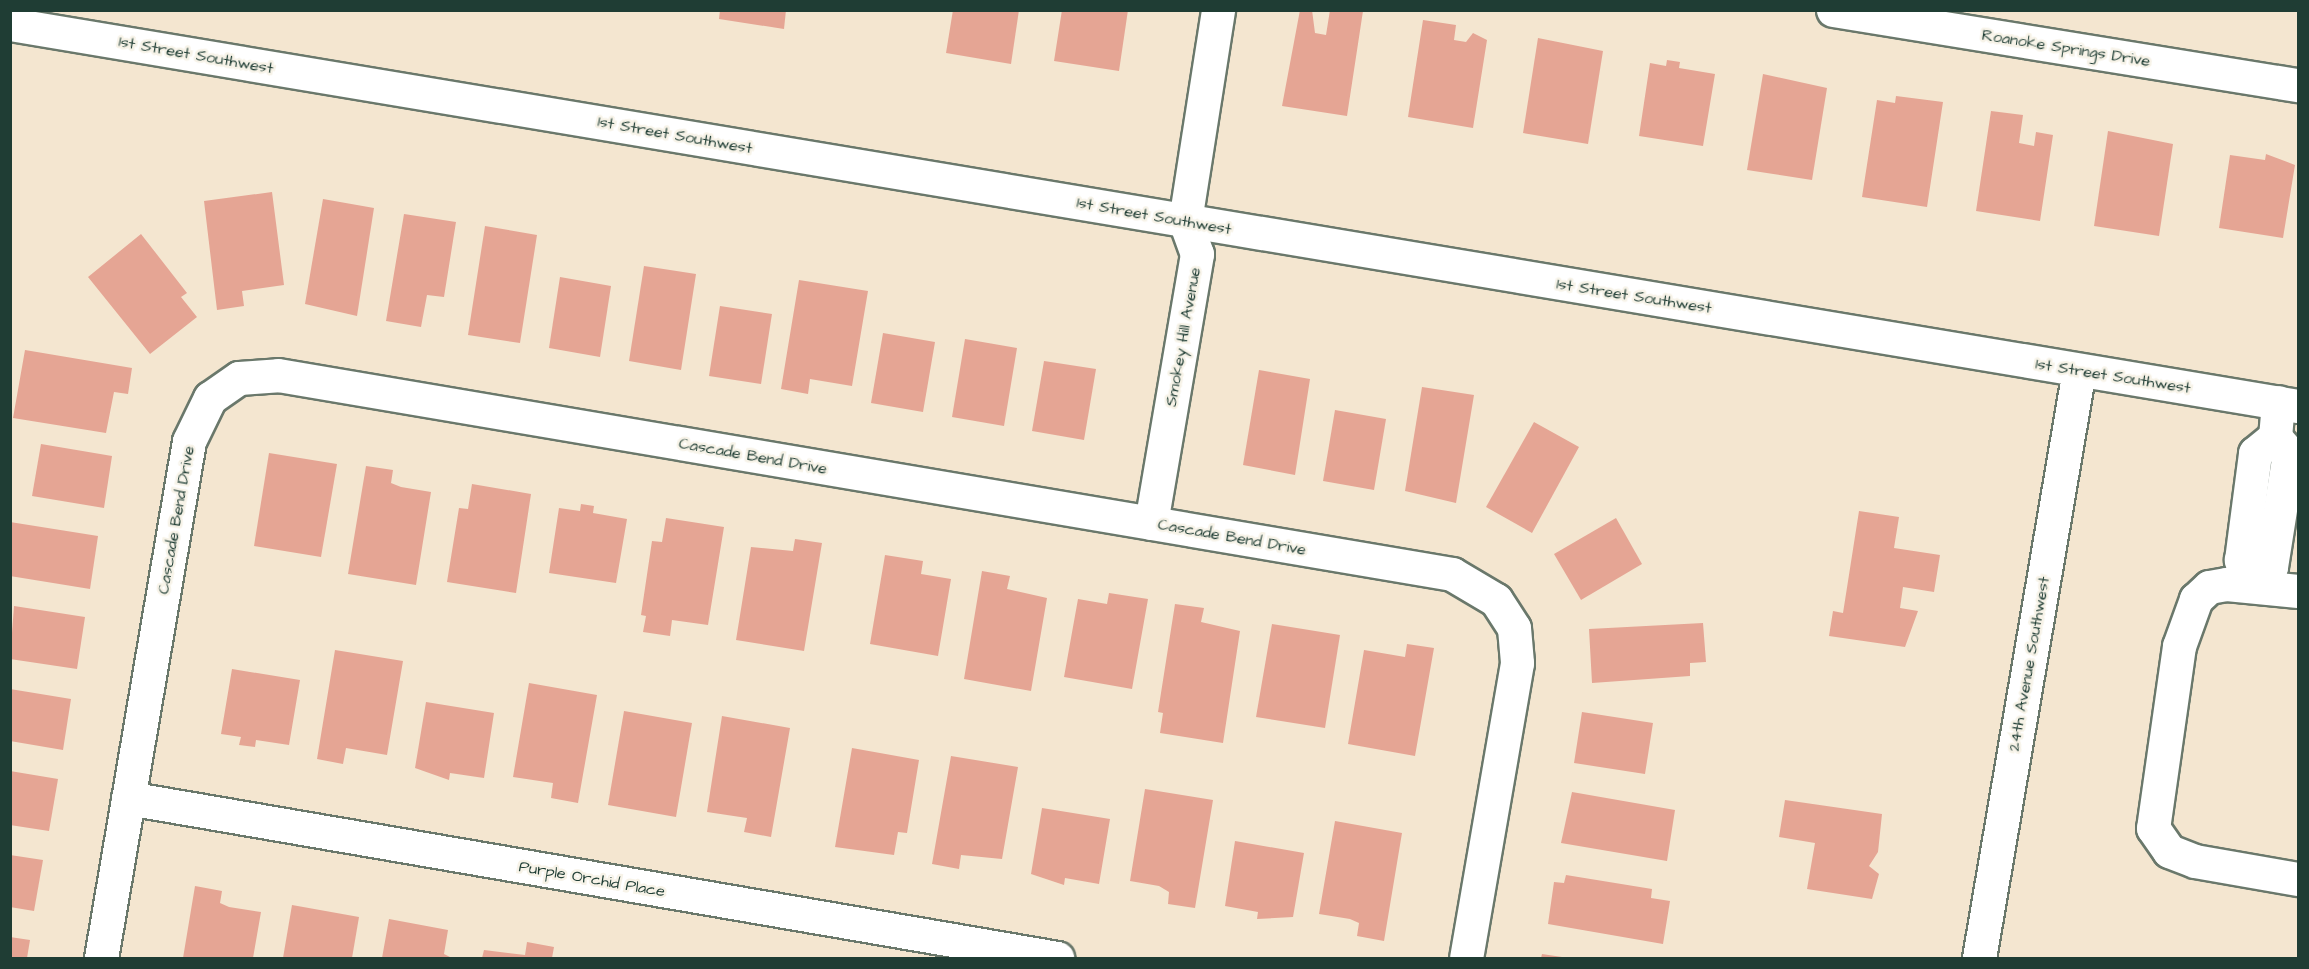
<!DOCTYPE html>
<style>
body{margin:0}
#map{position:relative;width:2309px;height:969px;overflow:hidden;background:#f4e6d0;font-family:"Architects Daughter",sans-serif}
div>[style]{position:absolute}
.building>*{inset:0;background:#e5a594}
.roads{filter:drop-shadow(2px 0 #6a786b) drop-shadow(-2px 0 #6a786b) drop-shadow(0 2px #6a786b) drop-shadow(0 -2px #6a786b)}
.minor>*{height:33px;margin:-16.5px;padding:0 16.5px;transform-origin:16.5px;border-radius:16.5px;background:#fff}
span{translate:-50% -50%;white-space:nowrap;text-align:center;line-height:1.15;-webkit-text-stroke:5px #f7f3e8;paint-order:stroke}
.street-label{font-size:16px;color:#1f3d34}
.frame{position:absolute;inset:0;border:12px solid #1f3d34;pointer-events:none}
</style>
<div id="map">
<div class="building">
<div style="clip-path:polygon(720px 10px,786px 10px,784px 29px,719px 19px)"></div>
<div style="clip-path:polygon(953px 10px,1019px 10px,1011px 64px,946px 53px)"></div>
<div style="clip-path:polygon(1062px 10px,1128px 10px,1119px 71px,1054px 61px)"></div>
<div style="clip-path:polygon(1300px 10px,1312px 10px,1315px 33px,1326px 35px,1330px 10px,1363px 11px,1347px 116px,1282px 106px)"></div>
<div style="clip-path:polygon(1423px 20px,1456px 25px,1454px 40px,1466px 42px,1473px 33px,1487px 40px,1473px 128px,1408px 117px)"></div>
<div style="clip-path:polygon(1538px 38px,1603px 51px,1588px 144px,1523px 133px)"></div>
<div style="clip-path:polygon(1667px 60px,1680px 62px,1679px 68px,1715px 74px,1703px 146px,1639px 136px,1650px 63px,1666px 66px)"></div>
<div style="clip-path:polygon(1763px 74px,1827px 88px,1812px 180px,1747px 170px)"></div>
<div style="clip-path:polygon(1896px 96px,1943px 102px,1927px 207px,1862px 197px,1877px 100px,1895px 103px)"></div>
<div style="clip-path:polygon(1991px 111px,2023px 115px,2019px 143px,2034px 146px,2036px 132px,2053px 135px,2040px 221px,1976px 211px)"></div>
<div style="clip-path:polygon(2108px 131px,2173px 144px,2159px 236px,2094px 226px)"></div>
<div style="clip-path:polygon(2266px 154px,2295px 165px,2283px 238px,2219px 228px,2230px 155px,2265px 160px)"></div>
<div style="clip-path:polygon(272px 192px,284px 285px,242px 291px,244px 306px,217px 310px,204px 201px)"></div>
<div style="clip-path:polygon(323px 199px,374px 208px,357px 316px,305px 304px)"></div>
<div style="clip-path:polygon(404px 214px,456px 222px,444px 297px,427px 295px,421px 327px,386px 321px)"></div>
<div style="clip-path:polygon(485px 226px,537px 235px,520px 343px,468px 335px)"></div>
<div style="clip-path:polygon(141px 234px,187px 293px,181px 297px,197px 317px,150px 354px,88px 277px)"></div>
<div style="clip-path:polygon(644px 266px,696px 274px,681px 370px,629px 361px)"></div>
<div style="clip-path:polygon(560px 277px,611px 286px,600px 357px,549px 348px)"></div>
<div style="clip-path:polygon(799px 280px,868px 291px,852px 386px,810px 379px,808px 394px,781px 389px)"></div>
<div style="clip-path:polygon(720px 306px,772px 314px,761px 384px,709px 376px)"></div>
<div style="clip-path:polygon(883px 333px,935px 342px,923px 412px,871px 403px)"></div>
<div style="clip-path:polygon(965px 339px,1017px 348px,1004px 426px,952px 417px)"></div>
<div style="clip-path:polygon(25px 350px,132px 368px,128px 394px,114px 392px,106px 433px,13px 418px)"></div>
<div style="clip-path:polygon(1044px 361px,1096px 369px,1084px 440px,1032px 431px)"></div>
<div style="clip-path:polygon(1259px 370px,1310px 379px,1295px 475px,1243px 465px)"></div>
<div style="clip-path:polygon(1422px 387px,1474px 395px,1456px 503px,1405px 491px)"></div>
<div style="clip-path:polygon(1335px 410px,1386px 419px,1374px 490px,1323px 481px)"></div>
<div style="clip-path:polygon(1534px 422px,1579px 447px,1532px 533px,1486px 507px)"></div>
<div style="clip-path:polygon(41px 444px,112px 456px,104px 508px,32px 496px)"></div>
<div style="clip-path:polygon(269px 453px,337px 464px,321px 557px,254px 546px)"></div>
<div style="clip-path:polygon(366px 466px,393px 470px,391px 483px,401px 487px,431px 492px,416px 585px,348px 574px)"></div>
<div style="clip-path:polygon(472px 484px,531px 494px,516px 593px,447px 582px,459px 508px,468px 509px)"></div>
<div style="clip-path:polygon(581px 504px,594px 506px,593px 513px,627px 519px,616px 583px,549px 573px,559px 508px,580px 511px)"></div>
<div style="clip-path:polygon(1859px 511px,1899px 517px,1894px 548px,1940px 555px,1934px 592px,1903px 587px,1900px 608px,1918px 611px,1905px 647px,1829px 636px,1833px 611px,1843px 613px)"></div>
<div style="clip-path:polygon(666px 518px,724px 527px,708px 625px,672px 620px,670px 636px,643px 632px,646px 616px,641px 615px,652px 541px,662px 542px)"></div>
<div style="clip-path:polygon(1616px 518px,1642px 564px,1581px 600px,1554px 554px)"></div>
<div style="clip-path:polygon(10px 522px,98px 536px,90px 589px,10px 576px)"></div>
<div style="clip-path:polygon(795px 539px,822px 543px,804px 651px,736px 640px,751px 547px,793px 551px)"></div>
<div style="clip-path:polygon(885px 555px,923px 561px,921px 574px,951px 579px,938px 656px,870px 644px)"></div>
<div style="clip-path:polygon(982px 571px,1010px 576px,1007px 589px,1047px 598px,1031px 691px,964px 679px)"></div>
<div style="clip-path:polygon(1109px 593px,1148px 599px,1132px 689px,1064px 677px,1078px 599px,1107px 604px)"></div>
<div style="clip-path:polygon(1175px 604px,1204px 608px,1201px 622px,1240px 631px,1223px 743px,1160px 733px,1163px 713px,1158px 712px)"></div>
<div style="clip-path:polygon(14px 606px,85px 617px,77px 669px,10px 659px)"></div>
<div style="clip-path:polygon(1703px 623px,1706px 662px,1690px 663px,1690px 676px,1592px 683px,1589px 629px)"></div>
<div style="clip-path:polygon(1272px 624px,1340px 635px,1325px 728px,1256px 717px)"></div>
<div style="clip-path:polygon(1407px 644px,1434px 648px,1415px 756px,1348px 744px,1364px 650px,1405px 657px)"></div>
<div style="clip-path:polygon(335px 650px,403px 661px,387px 755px,346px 748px,343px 764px,317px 759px)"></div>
<div style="clip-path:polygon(232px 669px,300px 680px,289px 745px,256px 740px,255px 747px,239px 745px,241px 737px,221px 734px)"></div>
<div style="clip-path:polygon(529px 683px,597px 695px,578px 803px,551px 798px,553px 783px,513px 777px)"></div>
<div style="clip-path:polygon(10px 689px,71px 699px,63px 750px,10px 741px)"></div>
<div style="clip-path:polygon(426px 702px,494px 713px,484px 778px,450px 773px,449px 780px,415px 768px)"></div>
<div style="clip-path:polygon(624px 711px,692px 723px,676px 817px,608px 805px)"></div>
<div style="clip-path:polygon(1582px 712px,1653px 723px,1645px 774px,1574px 763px)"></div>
<div style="clip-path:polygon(722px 716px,790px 728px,771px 837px,744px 832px,747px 818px,707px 812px)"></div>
<div style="clip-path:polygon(852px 748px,919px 760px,907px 833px,898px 832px,894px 855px,835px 847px)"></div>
<div style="clip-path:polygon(951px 756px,1018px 767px,1002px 859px,961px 855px,959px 869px,932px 864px)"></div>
<div style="clip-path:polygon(10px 771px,58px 779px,49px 831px,10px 825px)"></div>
<div style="clip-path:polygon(1145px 789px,1213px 800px,1195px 908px,1168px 904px,1169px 892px,1159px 886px,1130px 881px)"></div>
<div style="clip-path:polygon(1572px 792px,1675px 810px,1667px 861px,1561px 843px)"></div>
<div style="clip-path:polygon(1785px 800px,1882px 814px,1878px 852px,1869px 866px,1879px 874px,1872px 899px,1807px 889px,1815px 843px,1779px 837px)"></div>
<div style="clip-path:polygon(1042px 808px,1110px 819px,1099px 884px,1065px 878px,1064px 885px,1031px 874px)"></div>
<div style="clip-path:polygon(1335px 821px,1402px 833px,1384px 941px,1357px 936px,1359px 923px,1350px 919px,1319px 914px)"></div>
<div style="clip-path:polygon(1235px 841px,1304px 853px,1293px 917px,1257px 919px,1258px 912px,1225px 906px)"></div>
<div style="clip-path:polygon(10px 855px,43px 860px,34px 911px,10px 907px)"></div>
<div style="clip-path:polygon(1566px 875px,1652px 889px,1651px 898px,1670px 901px,1663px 944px,1548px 924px,1554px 882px,1564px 883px)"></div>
<div style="clip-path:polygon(195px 886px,222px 891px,220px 903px,229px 907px,261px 912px,253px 958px,183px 958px)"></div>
<div style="clip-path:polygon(292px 905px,359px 917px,352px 958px,283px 958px)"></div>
<div style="clip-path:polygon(389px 919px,448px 930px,444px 954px,452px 958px,382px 958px)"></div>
<div style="clip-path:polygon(10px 937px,30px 940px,27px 958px,10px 958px)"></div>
<div style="clip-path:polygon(527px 942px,554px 947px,552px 958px,482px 958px,484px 950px,525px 955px)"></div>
<div style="clip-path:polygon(1542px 954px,1562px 957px,1562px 958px,1541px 958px)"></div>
</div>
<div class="roads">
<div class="minor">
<div style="left:1833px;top:10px;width:471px;rotate:9.2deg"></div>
<div style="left:10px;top:24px;width:2320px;rotate:9.48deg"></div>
<div style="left:2275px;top:437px;width:21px;rotate:49deg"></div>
<div style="left:2289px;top:453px;width:115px;rotate:99deg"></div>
<div style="left:2271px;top:567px;width:27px;rotate:141deg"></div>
<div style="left:2250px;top:584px;width:26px;rotate:-111deg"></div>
<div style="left:2241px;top:560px;width:108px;rotate:-82.5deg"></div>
<div style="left:2255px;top:453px;width:26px;rotate:-39deg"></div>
<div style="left:2275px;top:437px;width:35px;rotate:-85deg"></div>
<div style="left:1151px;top:523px;width:273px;rotate:-80.3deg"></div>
<div style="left:1197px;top:254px;width:35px;rotate:-110deg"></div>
<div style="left:1185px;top:221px;width:214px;rotate:-81.1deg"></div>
<div style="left:2298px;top:591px;width:72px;rotate:-174.4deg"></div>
<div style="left:2226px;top:584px;width:17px;rotate:170deg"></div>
<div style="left:2209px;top:587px;width:18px;rotate:137deg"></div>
<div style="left:2196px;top:599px;width:50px;rotate:109.9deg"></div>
<div style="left:2179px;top:646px;width:184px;rotate:98.1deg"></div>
<div style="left:2153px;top:828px;width:28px;rotate:55deg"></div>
<div style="left:2169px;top:851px;width:28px;rotate:21deg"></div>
<div style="left:2195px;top:861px;width:105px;rotate:9.9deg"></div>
<div style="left:128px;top:798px;width:943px;rotate:9.77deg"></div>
<div style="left:101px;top:958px;width:524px;rotate:-80.34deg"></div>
<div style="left:189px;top:441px;width:48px;rotate:-64deg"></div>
<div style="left:210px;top:398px;width:35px;rotate:-35deg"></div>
<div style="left:239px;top:378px;width:39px;rotate:-4deg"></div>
<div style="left:278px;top:375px;width:1191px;rotate:9.62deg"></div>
<div style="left:1452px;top:574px;width:51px;rotate:30.6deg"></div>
<div style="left:1496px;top:600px;width:33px;rotate:57deg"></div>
<div style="left:1514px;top:628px;width:35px;rotate:85deg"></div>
<div style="left:1517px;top:663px;width:299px;rotate:99.8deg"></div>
<div style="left:1979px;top:958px;width:596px;rotate:-80.35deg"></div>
</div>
</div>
<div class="street-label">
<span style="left:2066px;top:48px;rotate:9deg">Roanoke Springs Drive</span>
<span style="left:196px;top:55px;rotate:10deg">1st Street Southwest</span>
<span style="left:675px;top:135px;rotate:10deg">1st Street Southwest</span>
<span style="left:1154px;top:216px;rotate:10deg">1st Street Southwest</span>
<span style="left:1634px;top:296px;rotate:9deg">1st Street Southwest</span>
<span style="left:1183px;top:337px;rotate:-80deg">Smokey Hill Avenue</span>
<span style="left:2113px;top:376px;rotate:9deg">1st Street Southwest</span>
<span style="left:753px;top:456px;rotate:10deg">Cascade Bend Drive</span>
<span style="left:176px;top:520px;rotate:-80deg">Cascade Bend Drive</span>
<span style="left:1232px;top:537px;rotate:10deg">Cascade Bend Drive</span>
<span style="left:2029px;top:664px;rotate:-80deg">24th Avenue Southwest</span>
<span style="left:592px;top:879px;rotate:10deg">Purple Orchid Place</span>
</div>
<div class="frame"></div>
</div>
